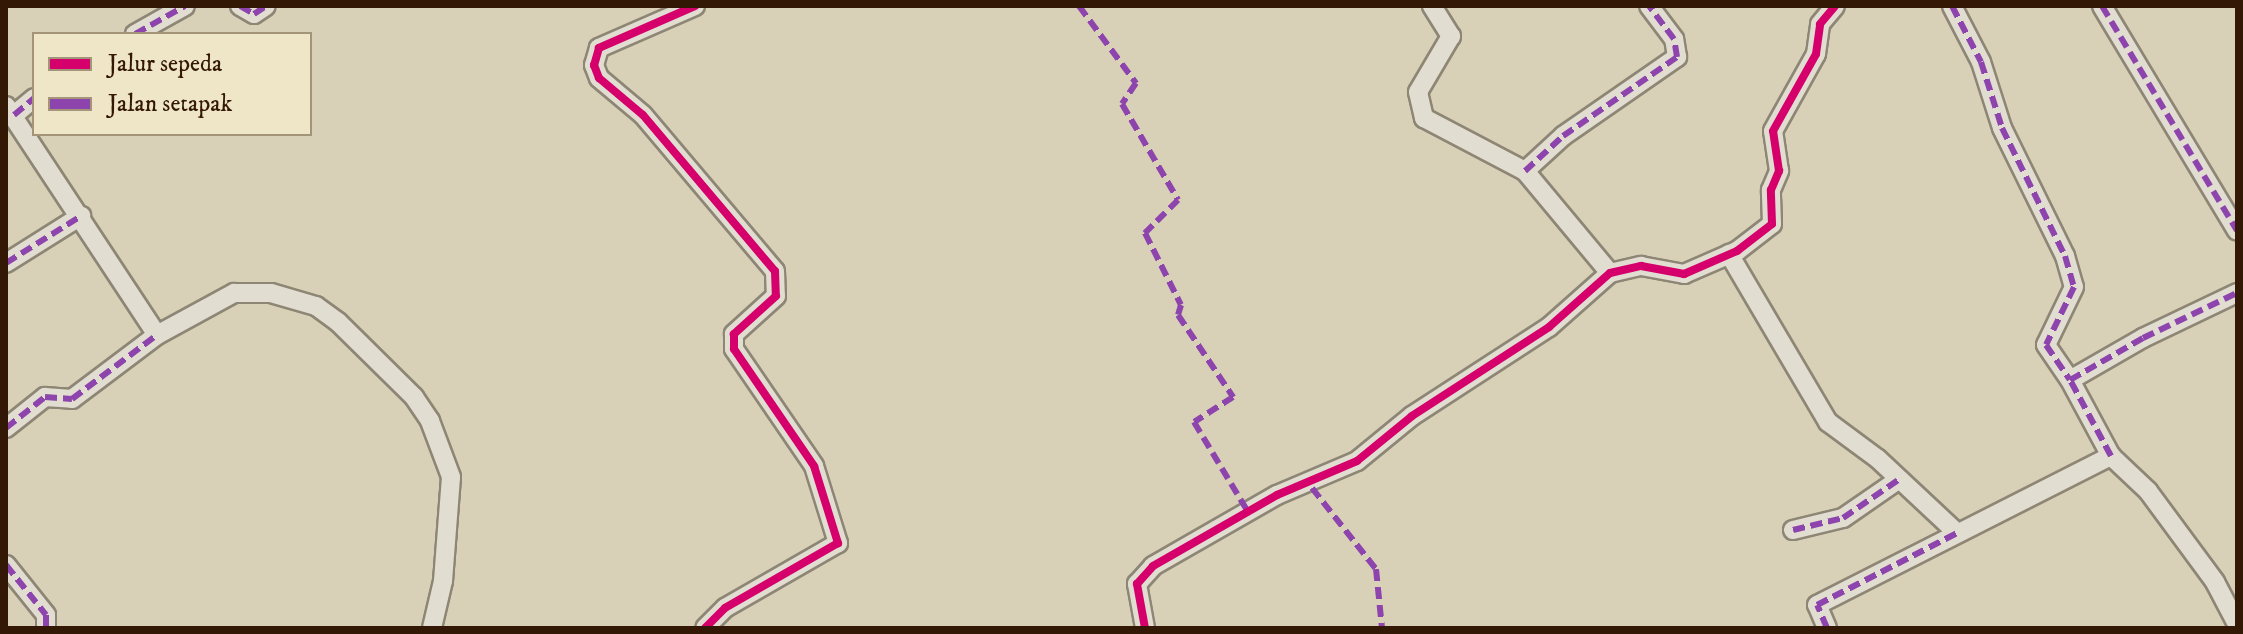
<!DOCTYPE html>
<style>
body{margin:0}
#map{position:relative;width:2243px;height:634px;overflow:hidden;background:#d9d1b7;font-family:"IM FELL DW Pica",serif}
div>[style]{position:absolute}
.roads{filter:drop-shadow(2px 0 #8e8675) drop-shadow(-2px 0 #8e8675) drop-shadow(0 2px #8e8675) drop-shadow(0 -2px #8e8675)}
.minor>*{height:18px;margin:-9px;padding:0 9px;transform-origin:9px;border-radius:9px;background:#e1ddd0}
.quiet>*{height:6px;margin-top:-3px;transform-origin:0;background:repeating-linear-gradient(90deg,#8e44ad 0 12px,transparent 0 18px)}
.cycleway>*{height:8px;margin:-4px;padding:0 4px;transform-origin:4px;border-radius:4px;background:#d6006c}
span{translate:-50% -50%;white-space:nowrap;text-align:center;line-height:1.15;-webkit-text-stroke:6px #efe6c7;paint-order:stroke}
.frame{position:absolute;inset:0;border:8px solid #341806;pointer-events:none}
.legend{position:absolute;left:32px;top:32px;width:280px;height:104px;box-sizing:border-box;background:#efe6c7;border:2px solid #a4947a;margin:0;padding:10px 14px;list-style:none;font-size:24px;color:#341806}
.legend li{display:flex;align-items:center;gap:16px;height:40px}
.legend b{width:40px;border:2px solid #a4947a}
</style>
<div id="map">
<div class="roads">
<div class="minor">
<div style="left:240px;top:6px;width:16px;rotate:30deg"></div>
<div style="left:254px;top:14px;width:14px;rotate:-34deg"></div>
<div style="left:695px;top:6px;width:105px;rotate:156.4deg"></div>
<div style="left:599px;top:48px;width:18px;rotate:106deg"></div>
<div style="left:594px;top:65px;width:14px;rotate:69deg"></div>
<div style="left:599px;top:78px;width:57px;rotate:40.1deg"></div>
<div style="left:643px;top:115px;width:204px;rotate:49.8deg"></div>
<div style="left:775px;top:271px;width:25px;rotate:88deg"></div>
<div style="left:776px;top:296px;width:57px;rotate:137.9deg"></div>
<div style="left:734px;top:334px;width:15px;rotate:90deg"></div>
<div style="left:734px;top:349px;width:142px;rotate:55.6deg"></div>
<div style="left:814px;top:466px;width:81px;rotate:72.7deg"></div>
<div style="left:838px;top:543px;width:130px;rotate:150.1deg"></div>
<div style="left:725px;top:608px;width:28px;rotate:135deg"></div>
<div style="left:1432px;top:6px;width:36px;rotate:58deg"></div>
<div style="left:1451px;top:36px;width:65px;rotate:120.5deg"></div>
<div style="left:1418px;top:92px;width:27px;rotate:77deg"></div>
<div style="left:1424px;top:118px;width:114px;rotate:27.7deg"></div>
<div style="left:1525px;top:171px;width:133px;rotate:50.2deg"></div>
<div style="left:1952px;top:6px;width:63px;rotate:62.6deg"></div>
<div style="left:1981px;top:62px;width:69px;rotate:72.3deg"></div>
<div style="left:2002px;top:128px;width:143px;rotate:63.8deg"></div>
<div style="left:2065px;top:256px;width:32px;rotate:74deg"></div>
<div style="left:2074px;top:287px;width:64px;rotate:115.8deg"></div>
<div style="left:2046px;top:345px;width:42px;rotate:55.6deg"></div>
<div style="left:2102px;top:6px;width:262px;rotate:59deg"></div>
<div style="left:135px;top:34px;width:57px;rotate:-29.2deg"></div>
<div style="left:6px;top:106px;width:274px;rotate:56.6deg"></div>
<div style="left:157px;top:335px;width:88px;rotate:-28.6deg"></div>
<div style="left:234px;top:293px;width:37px"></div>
<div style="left:271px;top:293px;width:47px;rotate:16.1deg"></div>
<div style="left:316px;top:306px;width:27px;rotate:36deg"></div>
<div style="left:338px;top:322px;width:107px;rotate:44.6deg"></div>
<div style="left:414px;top:397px;width:29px;rotate:56deg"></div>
<div style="left:430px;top:421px;width:60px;rotate:69.4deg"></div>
<div style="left:451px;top:477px;width:104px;rotate:94.4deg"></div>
<div style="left:443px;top:581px;width:48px;rotate:103.2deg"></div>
<div style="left:14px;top:115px;width:26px;rotate:-40deg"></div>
<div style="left:1525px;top:171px;width:52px;rotate:-42.6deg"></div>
<div style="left:1563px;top:136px;width:139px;rotate:-34.7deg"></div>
<div style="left:1677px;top:57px;width:18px;rotate:-99deg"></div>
<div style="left:1674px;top:39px;width:41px;rotate:-127.1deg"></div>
<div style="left:1729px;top:254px;width:195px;rotate:59.5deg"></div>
<div style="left:1828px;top:422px;width:62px;rotate:36.5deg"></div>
<div style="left:1878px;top:459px;width:108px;rotate:43.1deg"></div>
<div style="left:6px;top:263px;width:89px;rotate:-32.1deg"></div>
<div style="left:2237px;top:293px;width:104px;rotate:154.4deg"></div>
<div style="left:2143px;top:338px;width:84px;rotate:150.1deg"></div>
<div style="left:2070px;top:380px;width:86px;rotate:61.7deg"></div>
<div style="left:2111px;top:456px;width:51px;rotate:43.4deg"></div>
<div style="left:2148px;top:491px;width:113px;rotate:53.6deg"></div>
<div style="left:2215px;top:582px;width:47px;rotate:62.4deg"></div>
<div style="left:6px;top:428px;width:50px;rotate:-38.5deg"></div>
<div style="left:45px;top:397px;width:27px;rotate:4deg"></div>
<div style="left:72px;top:399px;width:106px;rotate:-37deg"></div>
<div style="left:1793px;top:530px;width:51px;rotate:-13.5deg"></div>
<div style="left:1843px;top:518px;width:67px;rotate:-34.6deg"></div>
<div style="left:6px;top:565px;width:64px;rotate:51.3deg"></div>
<div style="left:46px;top:615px;width:13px;rotate:90deg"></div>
<div style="left:1145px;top:628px;width:45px;rotate:-100.3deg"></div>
<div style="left:1137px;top:584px;width:24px;rotate:-48deg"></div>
<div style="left:1153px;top:566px;width:143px;rotate:-29.8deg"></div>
<div style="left:1277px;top:495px;width:87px;rotate:-23deg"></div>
<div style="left:1357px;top:461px;width:71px;rotate:-39.3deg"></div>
<div style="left:1412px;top:416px;width:163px;rotate:-33deg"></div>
<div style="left:1549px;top:327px;width:81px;rotate:-41.5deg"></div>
<div style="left:1610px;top:273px;width:32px;rotate:-13deg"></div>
<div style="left:1641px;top:266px;width:44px;rotate:10.5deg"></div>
<div style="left:1684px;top:274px;width:58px;rotate:-23.5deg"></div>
<div style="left:1737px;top:251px;width:44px;rotate:-37.6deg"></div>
<div style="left:1772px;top:224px;width:34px;rotate:-92deg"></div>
<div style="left:1771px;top:190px;width:21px;rotate:-67deg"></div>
<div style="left:1779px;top:171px;width:40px;rotate:-98.5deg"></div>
<div style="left:1773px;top:131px;width:88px;rotate:-60.8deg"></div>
<div style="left:1816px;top:54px;width:30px;rotate:-82deg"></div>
<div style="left:1820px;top:24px;width:23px;rotate:-50deg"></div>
<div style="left:1827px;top:628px;width:25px;rotate:-113deg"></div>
<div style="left:1817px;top:605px;width:330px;rotate:-26.9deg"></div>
</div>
</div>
<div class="quiet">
<div style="left:240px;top:6px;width:16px;rotate:30deg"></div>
<div style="left:254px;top:14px;width:14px;rotate:-34deg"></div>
<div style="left:1079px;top:6px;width:96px;rotate:53.5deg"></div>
<div style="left:1136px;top:83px;width:25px;rotate:124deg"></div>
<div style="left:1122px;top:104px;width:111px;rotate:59.7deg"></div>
<div style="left:1178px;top:200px;width:47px;rotate:135deg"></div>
<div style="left:1145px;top:233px;width:80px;rotate:63.4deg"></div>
<div style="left:1181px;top:305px;width:10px;rotate:107deg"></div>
<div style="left:1178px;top:315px;width:99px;rotate:56.1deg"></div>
<div style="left:1233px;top:397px;width:46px;rotate:147.3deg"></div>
<div style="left:1194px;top:422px;width:105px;rotate:59deg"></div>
<div style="left:1952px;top:6px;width:63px;rotate:62.6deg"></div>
<div style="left:1981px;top:62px;width:69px;rotate:72.3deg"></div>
<div style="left:2002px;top:128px;width:143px;rotate:63.8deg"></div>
<div style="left:2065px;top:256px;width:32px;rotate:74deg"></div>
<div style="left:2074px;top:287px;width:64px;rotate:115.8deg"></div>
<div style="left:2046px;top:345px;width:42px;rotate:55.6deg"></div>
<div style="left:2102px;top:6px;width:262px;rotate:59deg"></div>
<div style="left:135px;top:34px;width:57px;rotate:-29.2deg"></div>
<div style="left:14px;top:115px;width:26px;rotate:-40deg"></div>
<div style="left:1525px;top:171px;width:52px;rotate:-42.6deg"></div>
<div style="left:1563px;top:136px;width:139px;rotate:-34.7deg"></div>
<div style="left:1677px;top:57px;width:18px;rotate:-99deg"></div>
<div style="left:1674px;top:39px;width:41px;rotate:-127.1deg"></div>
<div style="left:6px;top:263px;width:89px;rotate:-32.1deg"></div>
<div style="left:6px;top:428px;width:50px;rotate:-38.5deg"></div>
<div style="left:45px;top:397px;width:27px;rotate:4deg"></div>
<div style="left:72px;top:399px;width:106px;rotate:-37deg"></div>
<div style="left:2111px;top:456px;width:86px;rotate:-118.3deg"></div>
<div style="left:2070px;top:380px;width:84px;rotate:-29.9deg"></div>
<div style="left:2143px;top:338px;width:104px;rotate:-25.6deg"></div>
<div style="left:1312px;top:488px;width:103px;rotate:51.7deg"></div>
<div style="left:1376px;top:569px;width:59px;rotate:84.2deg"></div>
<div style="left:1793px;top:530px;width:51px;rotate:-13.5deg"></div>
<div style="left:1843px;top:518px;width:67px;rotate:-34.6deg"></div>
<div style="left:6px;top:565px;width:64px;rotate:51.3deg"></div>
<div style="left:46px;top:615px;width:13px;rotate:90deg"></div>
<div style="left:1827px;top:628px;width:25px;rotate:-113deg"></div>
<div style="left:1817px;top:605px;width:157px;rotate:-27.2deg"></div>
</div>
<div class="cycleway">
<div style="left:695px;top:6px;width:105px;rotate:156.4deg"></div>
<div style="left:599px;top:48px;width:18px;rotate:106deg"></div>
<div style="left:594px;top:65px;width:14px;rotate:69deg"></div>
<div style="left:599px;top:78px;width:57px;rotate:40.1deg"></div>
<div style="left:643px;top:115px;width:204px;rotate:49.8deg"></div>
<div style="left:775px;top:271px;width:25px;rotate:88deg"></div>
<div style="left:776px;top:296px;width:57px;rotate:137.9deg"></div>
<div style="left:734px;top:334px;width:15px;rotate:90deg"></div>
<div style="left:734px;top:349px;width:142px;rotate:55.6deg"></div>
<div style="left:814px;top:466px;width:81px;rotate:72.7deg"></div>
<div style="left:838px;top:543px;width:130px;rotate:150.1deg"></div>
<div style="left:725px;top:608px;width:28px;rotate:135deg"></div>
<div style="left:1145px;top:628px;width:45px;rotate:-100.3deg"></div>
<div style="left:1137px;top:584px;width:24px;rotate:-48deg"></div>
<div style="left:1153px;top:566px;width:143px;rotate:-29.8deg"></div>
<div style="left:1277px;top:495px;width:87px;rotate:-23deg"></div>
<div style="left:1357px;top:461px;width:71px;rotate:-39.3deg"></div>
<div style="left:1412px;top:416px;width:163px;rotate:-33deg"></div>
<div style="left:1549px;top:327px;width:81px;rotate:-41.5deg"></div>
<div style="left:1610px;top:273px;width:32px;rotate:-13deg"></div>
<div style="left:1641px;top:266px;width:44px;rotate:10.5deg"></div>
<div style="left:1684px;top:274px;width:58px;rotate:-23.5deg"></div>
<div style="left:1737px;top:251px;width:44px;rotate:-37.6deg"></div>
<div style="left:1772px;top:224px;width:34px;rotate:-92deg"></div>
<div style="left:1771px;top:190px;width:21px;rotate:-67deg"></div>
<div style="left:1779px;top:171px;width:40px;rotate:-98.5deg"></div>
<div style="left:1773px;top:131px;width:88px;rotate:-60.8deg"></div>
<div style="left:1816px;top:54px;width:30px;rotate:-82deg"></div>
<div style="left:1820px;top:24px;width:23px;rotate:-50deg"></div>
</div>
<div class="frame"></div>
<ul class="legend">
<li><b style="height:10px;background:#d6006c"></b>Jalur sepeda</li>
<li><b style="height:10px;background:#8e44ad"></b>Jalan setapak</li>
</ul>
</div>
